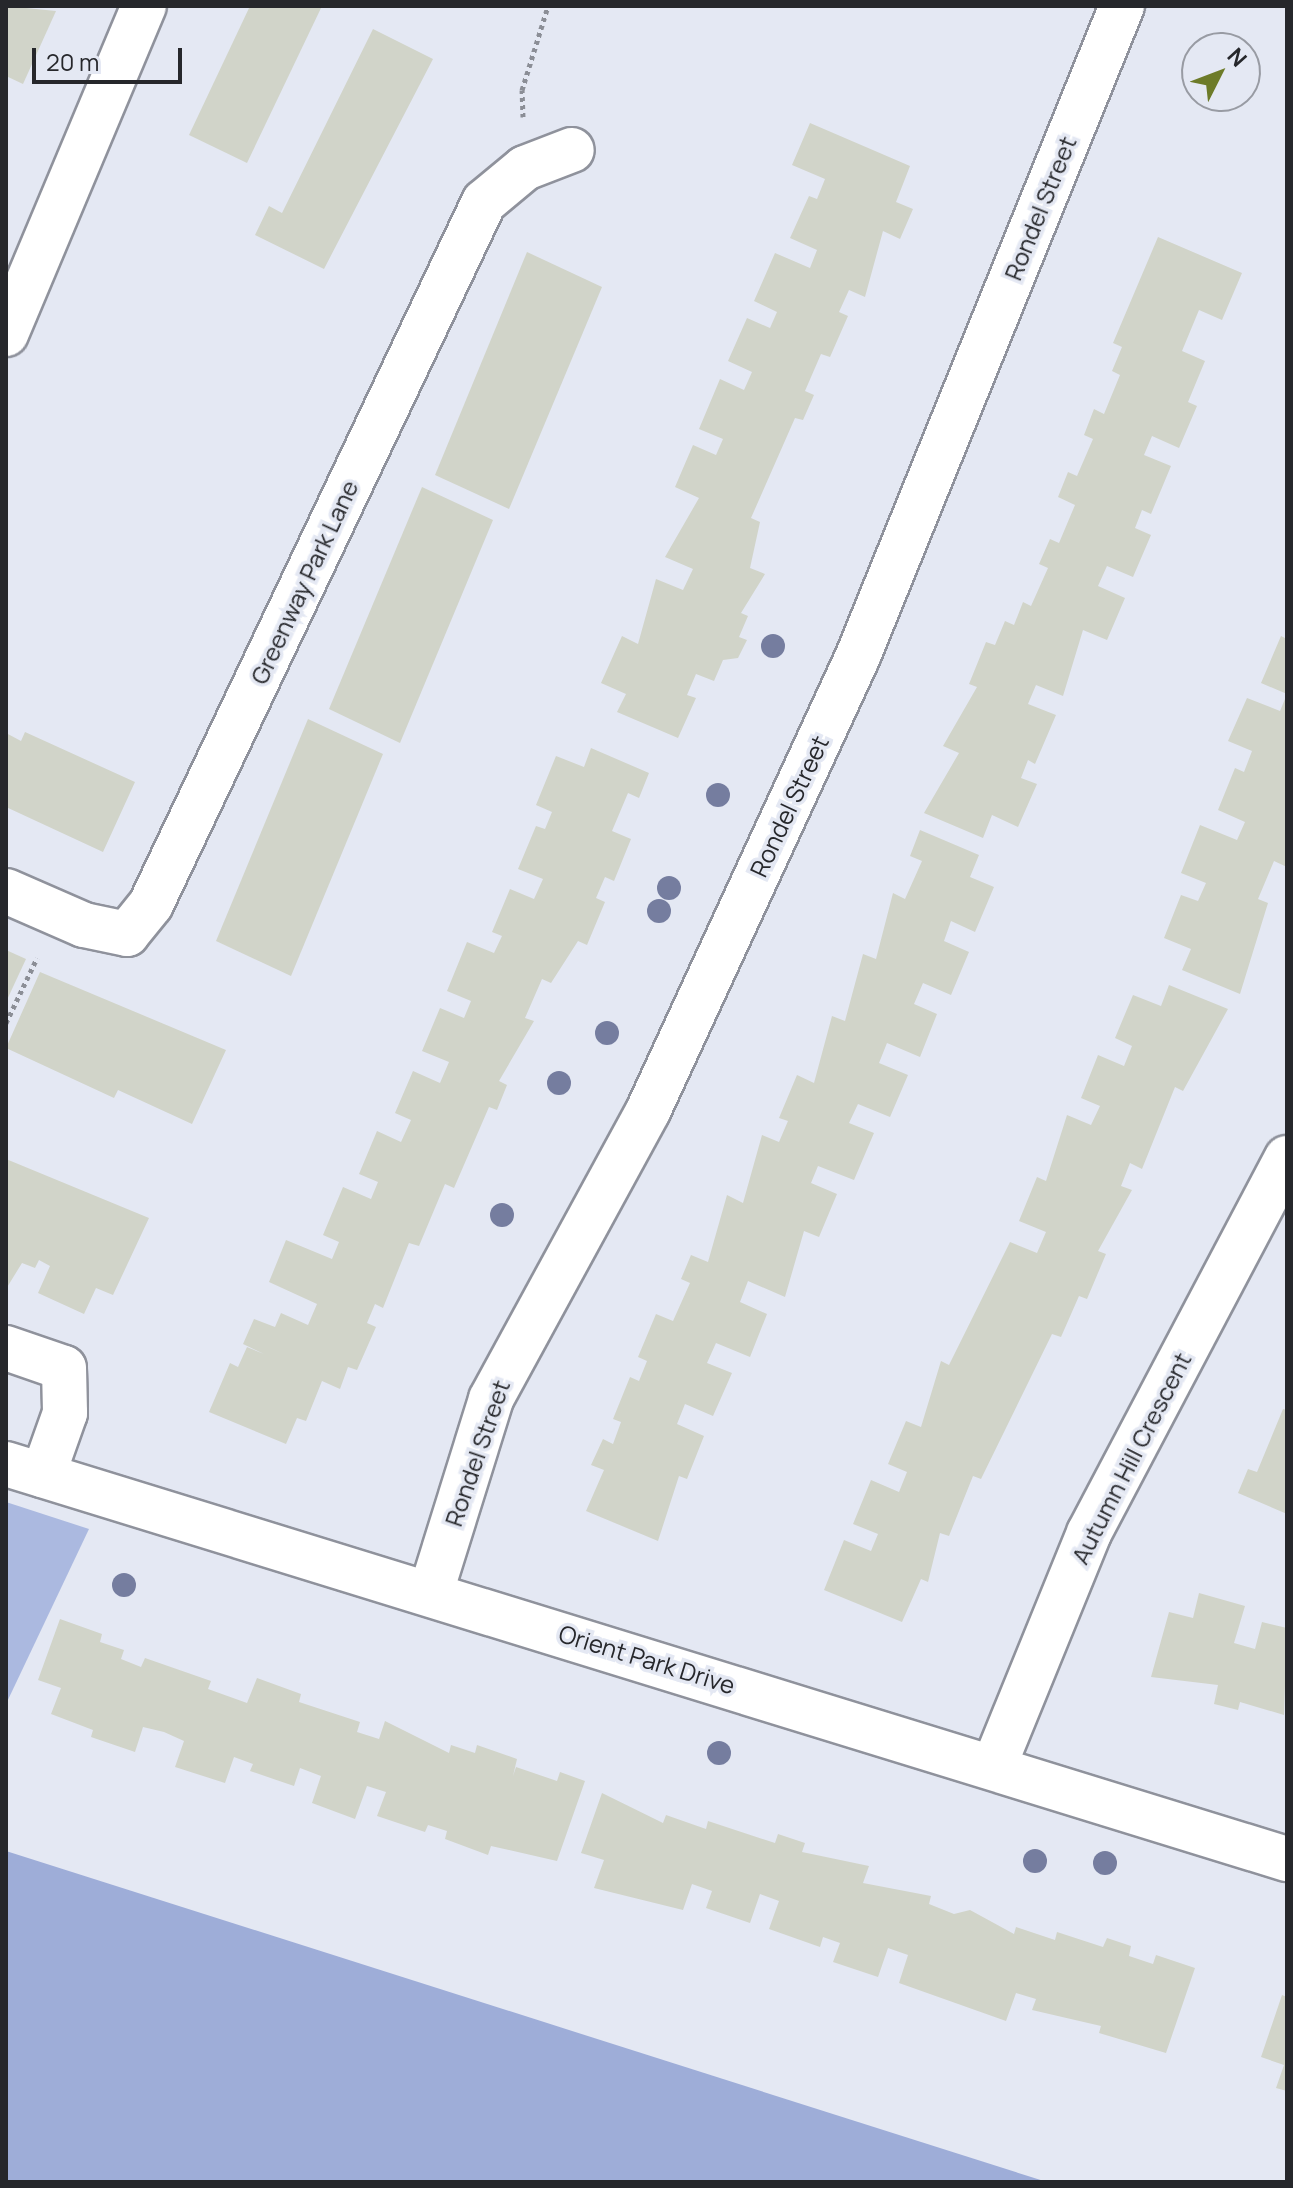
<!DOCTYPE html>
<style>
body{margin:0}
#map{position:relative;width:1293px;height:2188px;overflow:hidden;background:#e4e8f3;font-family:Manrope,sans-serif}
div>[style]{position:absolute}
.green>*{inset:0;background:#abb9e0}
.forest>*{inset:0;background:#9eadd8}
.building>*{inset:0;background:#d1d4c9}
.path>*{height:5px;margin-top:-2.5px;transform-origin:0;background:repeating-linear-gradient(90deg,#8b8e96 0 4px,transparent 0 8px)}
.roads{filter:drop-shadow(2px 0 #8f929c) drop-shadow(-2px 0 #8f929c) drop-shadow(0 2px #8f929c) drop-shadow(0 -2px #8f929c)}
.minor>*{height:44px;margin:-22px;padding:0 22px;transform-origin:22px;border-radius:22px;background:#fff}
.trees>*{width:24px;height:24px;margin:-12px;border-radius:50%;background:#757d9f}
span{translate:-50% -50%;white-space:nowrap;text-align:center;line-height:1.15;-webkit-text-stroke:7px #e4e8f3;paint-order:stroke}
.street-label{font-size:24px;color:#26272b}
.frame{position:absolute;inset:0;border:8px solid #26272b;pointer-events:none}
.north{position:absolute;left:1181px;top:32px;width:80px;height:80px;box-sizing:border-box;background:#e4e8f3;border:2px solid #989ba3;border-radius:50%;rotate:48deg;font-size:22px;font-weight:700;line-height:32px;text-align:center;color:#26272b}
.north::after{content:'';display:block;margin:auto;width:28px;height:36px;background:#6d7b29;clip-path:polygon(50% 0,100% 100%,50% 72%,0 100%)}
.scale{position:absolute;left:32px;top:48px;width:150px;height:36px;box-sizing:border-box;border:4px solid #26272b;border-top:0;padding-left:10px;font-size:24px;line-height:28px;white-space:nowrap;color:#26272b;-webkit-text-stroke:6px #e4e8f3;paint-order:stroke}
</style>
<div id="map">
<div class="green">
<div style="clip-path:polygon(6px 1502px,89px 1529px,6px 1704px)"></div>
</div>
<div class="forest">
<div style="clip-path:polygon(6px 1851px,1047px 2182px,6px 2182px)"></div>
</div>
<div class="building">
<div style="clip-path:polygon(6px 6px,56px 11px,23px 84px,6px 76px)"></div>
<div style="clip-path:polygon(250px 6px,322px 6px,247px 163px,189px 135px)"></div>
<div style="clip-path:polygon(373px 29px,433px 59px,324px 269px,255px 235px,269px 206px,282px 213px)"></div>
<div style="clip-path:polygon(810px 123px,910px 166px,896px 202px,913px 209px,900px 239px,883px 231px,865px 297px,849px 290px,839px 312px,848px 316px,830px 357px,821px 354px,805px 391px,814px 395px,803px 420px,795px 418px,751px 518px,760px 522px,750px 568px,765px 574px,741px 613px,748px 616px,739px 637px,747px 640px,738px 658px,723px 660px,714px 681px,696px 674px,687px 695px,696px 698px,678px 738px,617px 712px,626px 694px,601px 683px,622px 636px,638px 644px,656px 579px,683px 590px,693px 569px,665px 557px,699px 498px,675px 487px,693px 445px,716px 455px,723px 439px,699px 429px,720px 379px,744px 390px,752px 372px,728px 361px,747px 318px,770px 328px,777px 312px,754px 301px,775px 253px,810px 268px,817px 250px,790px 238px,809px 196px,817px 199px,825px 179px,792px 165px)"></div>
<div style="clip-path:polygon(1158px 237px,1242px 273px,1222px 320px,1199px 310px,1182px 351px,1205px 361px,1188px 402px,1197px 406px,1179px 448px,1152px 436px,1144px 455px,1171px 466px,1151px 514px,1142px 510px,1135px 528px,1151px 535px,1133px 577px,1107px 566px,1098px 586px,1125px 598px,1107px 640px,1083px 630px,1063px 696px,1036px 685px,1028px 704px,1056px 715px,1035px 764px,1028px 760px,1021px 778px,1037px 784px,1018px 827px,992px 815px,983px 838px,924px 813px,959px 753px,943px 746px,977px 687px,969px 684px,986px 642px,995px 645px,1005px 621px,1014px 625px,1023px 602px,1031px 606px,1048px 568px,1039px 564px,1050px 539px,1059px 543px,1075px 505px,1058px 497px,1068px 472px,1077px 476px,1093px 439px,1084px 435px,1094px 409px,1104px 414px,1120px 375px,1112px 371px,1122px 347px,1113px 343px)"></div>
<div style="clip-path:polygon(527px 252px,602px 287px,509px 509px,435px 475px)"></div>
<div style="clip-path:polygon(422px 487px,493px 520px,400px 743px,329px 709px)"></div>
<div style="clip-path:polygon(1281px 636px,1287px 639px,1287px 867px,1274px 861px,1258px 899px,1268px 903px,1240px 994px,1182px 970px,1191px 949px,1164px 938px,1181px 895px,1198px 901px,1206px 883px,1181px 873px,1200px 825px,1237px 840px,1245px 822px,1218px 810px,1235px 768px,1244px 772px,1252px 751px,1228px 741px,1247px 698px,1280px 711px,1287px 694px,1261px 683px)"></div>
<div style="clip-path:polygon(308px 719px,383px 754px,291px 976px,216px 941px)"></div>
<div style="clip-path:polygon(25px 732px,135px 782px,103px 852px,6px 807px,6px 733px,21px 741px)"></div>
<div style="clip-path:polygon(591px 748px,649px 773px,639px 798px,628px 793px,612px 831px,631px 839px,614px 881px,605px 877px,596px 898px,605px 902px,587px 945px,578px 941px,551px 983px,542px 979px,525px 1018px,534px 1021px,499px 1081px,507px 1085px,497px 1110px,489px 1107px,454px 1188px,445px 1184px,419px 1246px,409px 1243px,383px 1308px,375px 1304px,367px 1323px,376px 1327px,357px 1370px,348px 1367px,340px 1389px,322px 1381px,306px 1421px,297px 1418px,286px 1444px,209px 1412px,230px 1363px,238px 1367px,247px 1347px,264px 1354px,243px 1344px,254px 1319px,275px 1327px,281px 1313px,308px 1325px,317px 1304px,269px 1282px,286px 1240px,332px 1259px,339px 1242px,323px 1235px,343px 1187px,371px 1199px,378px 1182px,359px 1174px,377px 1131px,401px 1142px,411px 1120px,395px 1113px,413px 1071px,440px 1083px,449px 1062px,422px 1051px,440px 1008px,464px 1018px,471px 1001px,447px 991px,467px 942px,494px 953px,502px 936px,492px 932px,510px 889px,534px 899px,543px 879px,518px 869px,536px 826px,545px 829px,552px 812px,536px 805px,556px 756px,584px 767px)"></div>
<div style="clip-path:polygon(920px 830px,979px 855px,970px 877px,994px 887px,975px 932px,951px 921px,944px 941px,969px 952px,951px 995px,923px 983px,914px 1004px,937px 1014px,920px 1057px,887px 1043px,879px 1063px,908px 1075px,890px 1117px,858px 1104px,849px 1123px,874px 1133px,854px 1180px,818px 1166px,811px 1183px,837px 1194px,819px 1237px,804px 1231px,785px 1297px,748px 1281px,740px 1302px,767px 1314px,750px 1357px,716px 1343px,707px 1363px,732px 1373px,713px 1416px,685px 1404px,677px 1424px,704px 1436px,687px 1479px,679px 1476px,658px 1541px,586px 1511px,604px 1470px,591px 1465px,603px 1439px,613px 1444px,621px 1422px,613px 1419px,630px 1377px,639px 1381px,647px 1361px,638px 1357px,656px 1314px,673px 1321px,690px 1283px,681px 1279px,691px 1255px,708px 1262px,727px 1195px,743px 1203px,762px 1135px,779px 1142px,788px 1121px,779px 1118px,797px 1075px,814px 1083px,832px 1016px,845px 1021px,863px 954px,876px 959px,893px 893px,905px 899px,922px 861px,910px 856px)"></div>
<div style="clip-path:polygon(6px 950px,26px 959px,6px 1002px)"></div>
<div style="clip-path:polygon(40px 972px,226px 1050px,192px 1124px,118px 1090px,114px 1098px,6px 1048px)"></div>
<div style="clip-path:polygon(1169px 985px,1228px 1009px,1183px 1091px,1175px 1087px,1142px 1169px,1130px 1163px,1121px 1186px,1132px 1190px,1098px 1251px,1106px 1254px,1087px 1299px,1079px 1296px,1061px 1337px,1052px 1334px,981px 1479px,973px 1476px,949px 1536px,940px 1533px,928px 1582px,921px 1579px,902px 1622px,824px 1590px,844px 1540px,871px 1551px,878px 1534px,853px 1524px,871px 1480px,899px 1492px,907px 1472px,888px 1464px,906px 1421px,921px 1427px,941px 1361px,949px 1365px,1010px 1242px,1037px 1253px,1046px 1232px,1019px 1221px,1037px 1177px,1046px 1181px,1067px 1115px,1091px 1125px,1100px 1106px,1081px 1098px,1098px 1055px,1124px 1066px,1132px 1046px,1115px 1038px,1133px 995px,1161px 1006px)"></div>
<div style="clip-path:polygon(6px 1159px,149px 1218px,113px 1295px,96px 1288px,84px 1314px,38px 1293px,50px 1266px,39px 1260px,35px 1268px,22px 1263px,6px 1289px)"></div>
<div style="clip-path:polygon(1283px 1409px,1287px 1410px,1287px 1514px,1238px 1493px,1248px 1469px,1257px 1472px)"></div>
<div style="clip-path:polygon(1199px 1593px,1245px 1606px,1234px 1643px,1255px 1649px,1262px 1622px,1287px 1628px,1284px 1715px,1240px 1702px,1238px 1710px,1214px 1704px,1218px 1685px,1151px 1677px,1169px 1612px,1193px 1618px)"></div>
<div style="clip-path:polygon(60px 1619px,102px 1634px,100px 1642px,124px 1650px,121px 1659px,141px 1667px,145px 1658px,211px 1681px,208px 1689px,247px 1703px,257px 1678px,301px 1694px,299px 1702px,360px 1722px,357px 1732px,379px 1739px,385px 1721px,449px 1753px,451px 1745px,475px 1753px,477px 1745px,517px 1759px,513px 1776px,516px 1767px,557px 1781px,560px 1772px,585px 1781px,557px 1861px,491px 1846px,488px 1855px,445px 1839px,447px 1831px,428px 1825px,425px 1832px,377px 1816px,386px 1792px,367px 1786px,355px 1819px,312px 1803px,321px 1776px,300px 1768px,294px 1786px,250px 1771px,253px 1764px,234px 1757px,225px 1783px,175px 1767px,184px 1741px,164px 1732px,143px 1727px,135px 1752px,91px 1737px,93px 1730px,51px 1714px,61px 1688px,38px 1680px)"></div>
<div style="clip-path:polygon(602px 1793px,663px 1823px,666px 1815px,706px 1829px,708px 1821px,775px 1843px,778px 1834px,805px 1843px,802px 1852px,869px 1866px,863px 1883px,931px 1896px,929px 1904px,954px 1914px,970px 1910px,1014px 1934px,1016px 1927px,1055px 1940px,1057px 1932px,1103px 1947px,1107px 1938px,1131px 1946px,1129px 1956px,1153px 1964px,1156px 1955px,1195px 1968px,1166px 2053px,1099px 2033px,1101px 2026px,1032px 2010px,1036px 1999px,1016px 1993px,1006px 2021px,899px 1983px,908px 1955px,888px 1948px,878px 1977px,833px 1962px,840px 1943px,823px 1937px,820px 1947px,769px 1929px,779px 1901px,760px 1894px,750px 1923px,706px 1908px,712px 1891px,692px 1884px,683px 1910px,594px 1888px,604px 1860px,581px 1853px)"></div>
<div style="clip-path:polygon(1282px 1995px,1287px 1997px,1287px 2091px,1276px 2088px,1284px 2065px,1261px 2057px)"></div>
</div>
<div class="path">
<div style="left:523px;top:117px;width:27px;rotate:-92deg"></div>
<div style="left:522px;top:90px;width:88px;rotate:-72.8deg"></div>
<div style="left:6px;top:1023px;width:72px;rotate:-64.5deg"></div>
</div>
<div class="roads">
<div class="minor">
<div style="left:6px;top:334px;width:356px;rotate:-67.2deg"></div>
<div style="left:6px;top:891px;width:85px;rotate:23.6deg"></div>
<div style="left:84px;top:925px;width:44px;rotate:11.8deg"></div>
<div style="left:127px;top:934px;width:38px;rotate:-51deg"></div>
<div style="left:151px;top:904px;width:777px;rotate:-64.62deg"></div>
<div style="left:484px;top:202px;width:53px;rotate:-39.7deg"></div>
<div style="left:525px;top:168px;width:50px;rotate:-21deg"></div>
<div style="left:6px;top:1348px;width:61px;rotate:19deg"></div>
<div style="left:64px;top:1368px;width:45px;rotate:88.7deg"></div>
<div style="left:65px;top:1413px;width:66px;rotate:109.5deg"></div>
<div style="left:6px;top:1464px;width:1341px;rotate:17.14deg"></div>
<div style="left:431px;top:1592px;width:202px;rotate:-72.7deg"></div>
<div style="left:491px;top:1399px;width:328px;rotate:-61.4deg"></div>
<div style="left:648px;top:1111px;width:501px;rotate:-65.22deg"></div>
<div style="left:858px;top:656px;width:702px;rotate:-67.9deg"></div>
<div style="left:994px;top:1766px;width:252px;rotate:-67.8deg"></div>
<div style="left:1089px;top:1533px;width:424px;rotate:-62.2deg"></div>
</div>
</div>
<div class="trees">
<div style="left:773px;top:646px"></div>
<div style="left:718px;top:795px"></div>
<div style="left:669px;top:888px"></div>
<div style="left:659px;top:911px"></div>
<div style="left:607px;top:1033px"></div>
<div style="left:559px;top:1083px"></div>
<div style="left:502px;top:1215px"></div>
<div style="left:124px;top:1585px"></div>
<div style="left:719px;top:1753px"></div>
<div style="left:1035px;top:1861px"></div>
<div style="left:1105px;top:1863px"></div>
</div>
<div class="street-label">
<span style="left:1040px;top:208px;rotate:-68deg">Rondel Street</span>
<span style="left:304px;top:582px;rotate:-65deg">Greenway Park Lane</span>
<span style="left:789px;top:806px;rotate:-65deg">Rondel Street</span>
<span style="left:477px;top:1453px;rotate:-71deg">Rondel Street</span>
<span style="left:1131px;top:1458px;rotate:-63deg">Autumn Hill Crescent</span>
<span style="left:647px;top:1659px;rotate:17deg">Orient Park Drive</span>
</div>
<div class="frame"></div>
<div class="north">N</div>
<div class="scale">20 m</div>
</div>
